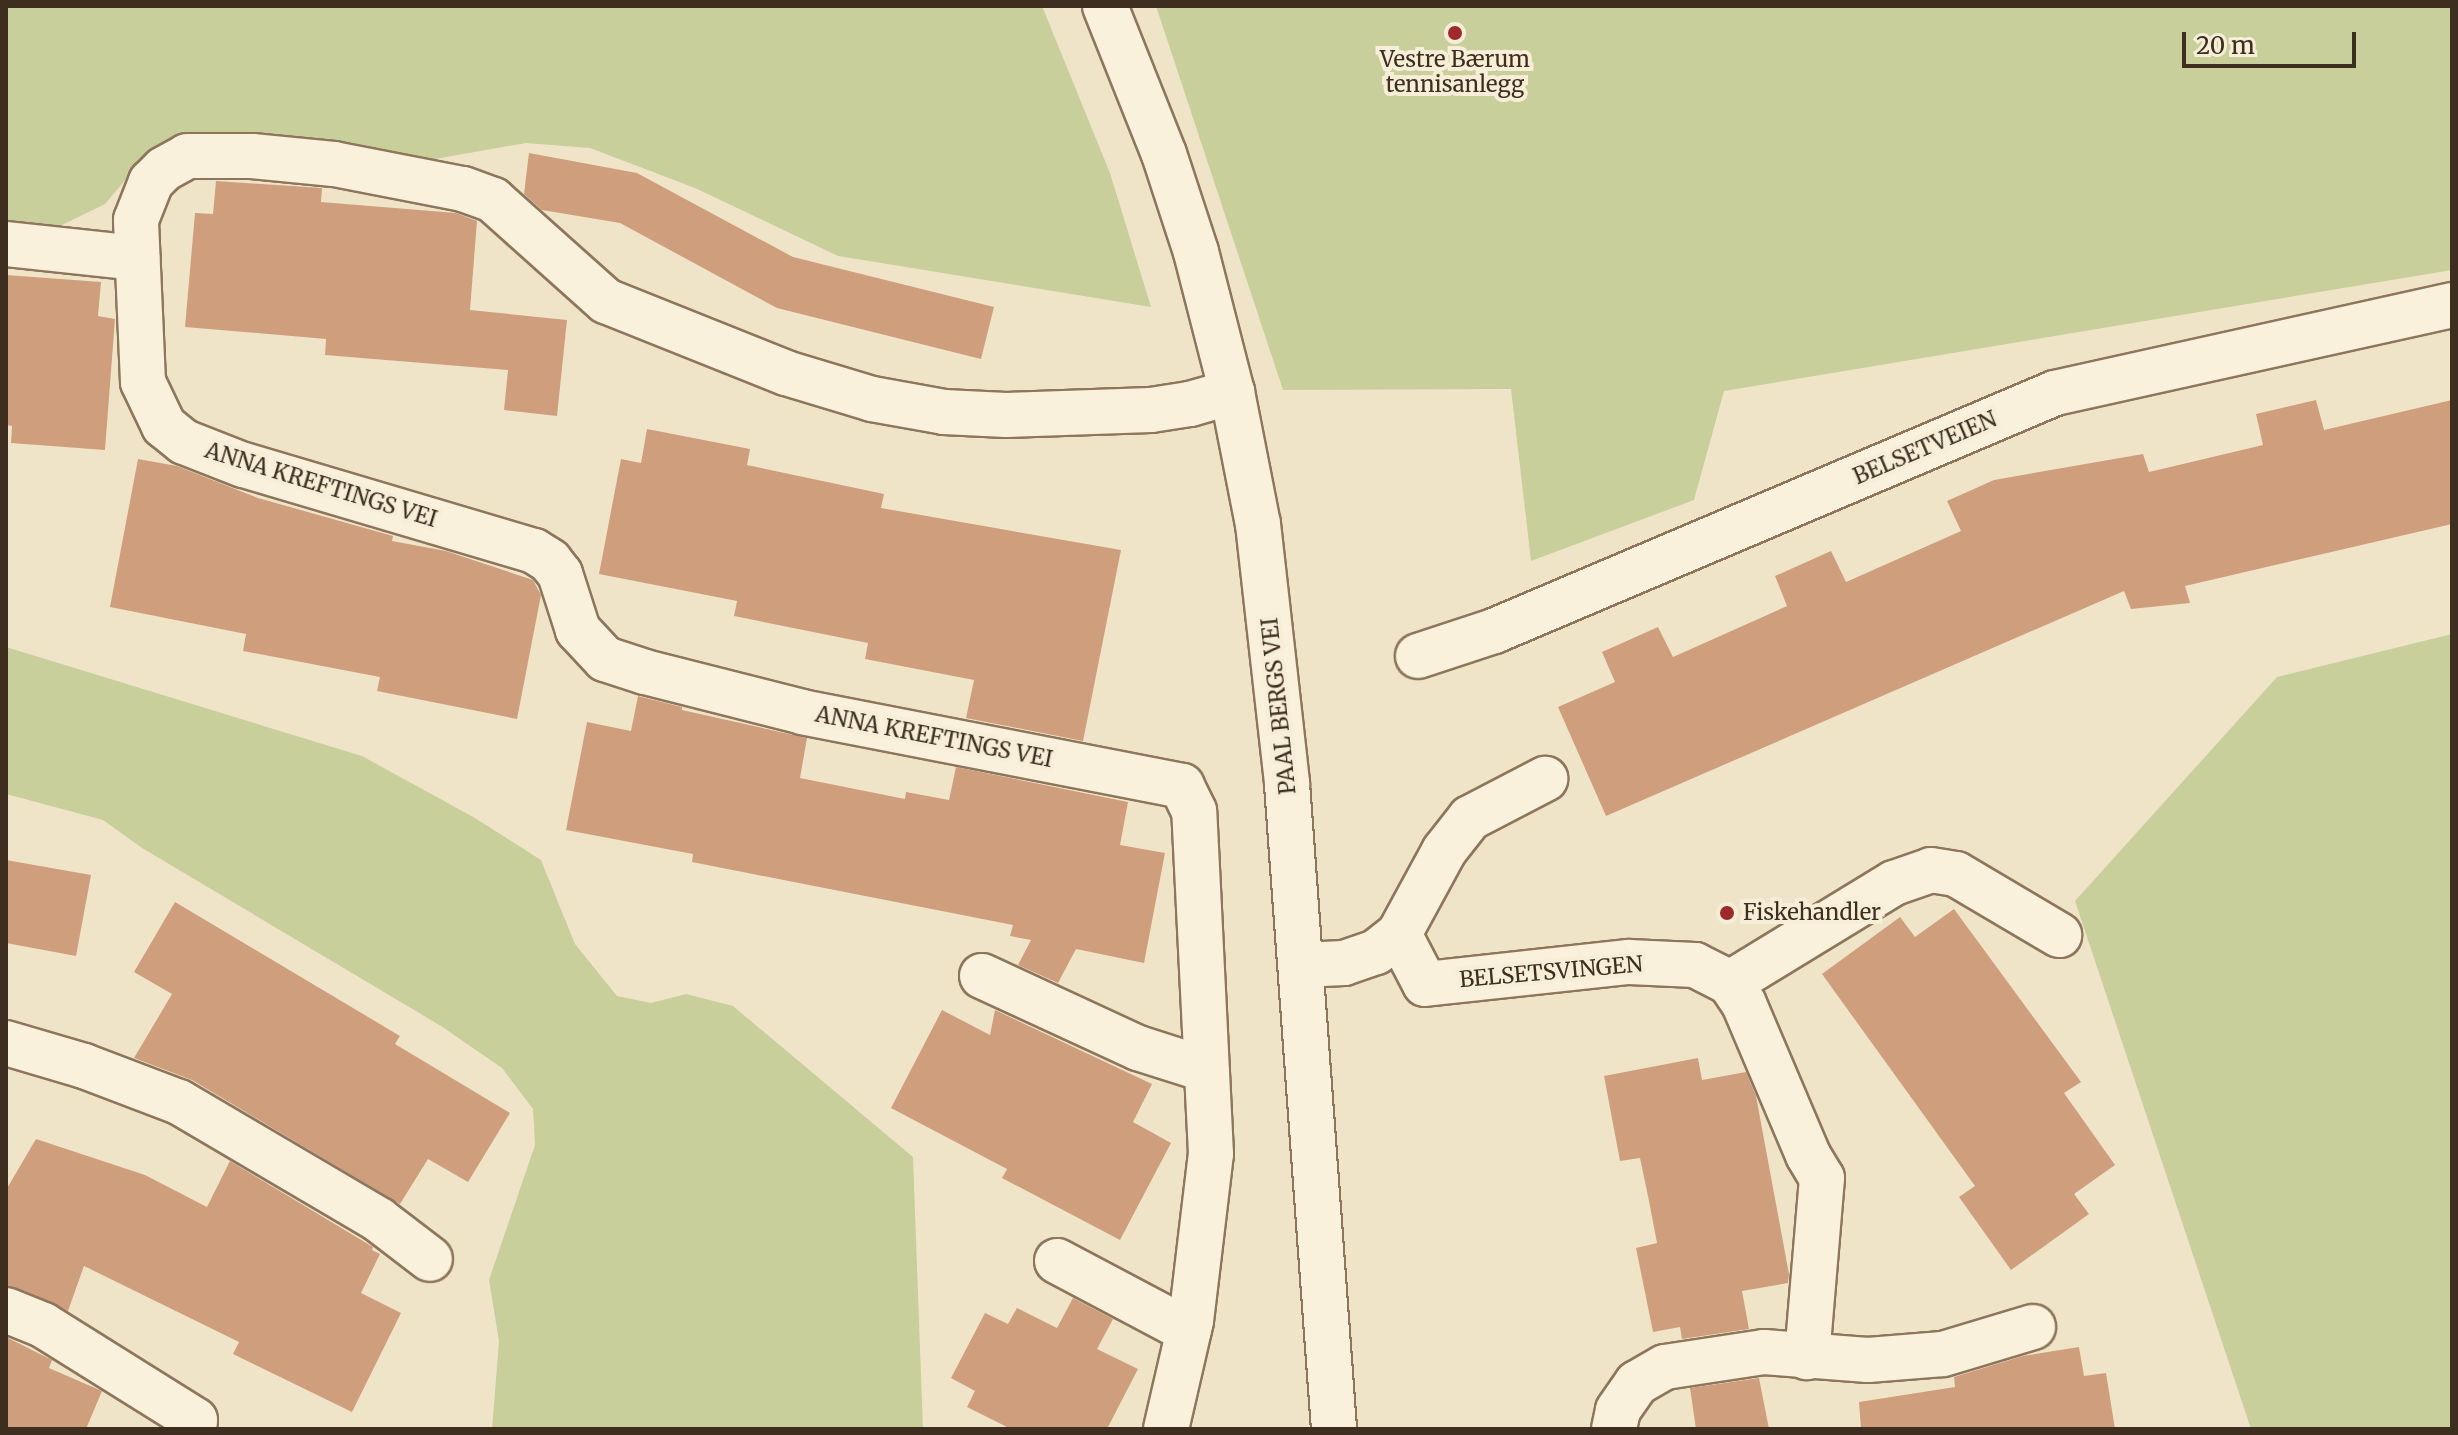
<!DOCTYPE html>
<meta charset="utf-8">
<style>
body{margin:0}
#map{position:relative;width:2458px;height:1435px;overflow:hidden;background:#f0e4c8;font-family:Merriweather,serif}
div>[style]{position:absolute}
.green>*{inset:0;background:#c9cf9b}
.building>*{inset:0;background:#cf9f7d}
.roads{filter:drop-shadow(2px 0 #8d765c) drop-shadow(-2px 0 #8d765c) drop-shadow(0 2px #8d765c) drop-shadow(0 -2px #8d765c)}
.minor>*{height:44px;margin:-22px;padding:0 22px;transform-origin:22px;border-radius:22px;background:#faf1dc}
.tertiary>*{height:44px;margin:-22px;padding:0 22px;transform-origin:22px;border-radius:22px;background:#faf1dc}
.dots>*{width:22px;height:22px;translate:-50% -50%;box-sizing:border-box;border:4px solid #f7eed8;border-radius:50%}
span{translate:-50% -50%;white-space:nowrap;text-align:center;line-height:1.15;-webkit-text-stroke:8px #f7eed8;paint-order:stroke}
.poi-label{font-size:22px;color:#3d2e20}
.left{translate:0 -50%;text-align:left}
.street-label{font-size:22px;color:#3d2e20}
.frame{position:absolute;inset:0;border:8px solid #3d2e20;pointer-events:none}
.scale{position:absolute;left:2182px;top:32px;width:174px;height:36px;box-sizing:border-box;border:4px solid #3d2e20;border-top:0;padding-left:10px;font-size:24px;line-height:28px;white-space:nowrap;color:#3d2e20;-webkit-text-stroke:6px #f7eed8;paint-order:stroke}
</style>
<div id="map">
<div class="green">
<div style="clip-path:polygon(6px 6px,1042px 6px,1110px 173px,1151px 307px,838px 256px,695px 188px,590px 148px,526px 143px,418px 162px,191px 134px,148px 153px,105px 204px,58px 227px,6px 222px)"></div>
<div style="clip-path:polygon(1156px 6px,2452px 6px,2452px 270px,1724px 391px,1694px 500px,1531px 561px,1511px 389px,1283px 390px)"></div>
<div style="clip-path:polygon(2452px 634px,2452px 1429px,2251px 1429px,2075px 901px,2277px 677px)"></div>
<div style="clip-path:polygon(6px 647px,362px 756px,475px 818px,541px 860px,575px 944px,617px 996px,651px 1003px,686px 994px,733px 1006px,913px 1157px,923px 1429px,492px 1429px,499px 1341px,489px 1280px,535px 1145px,533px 1109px,502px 1068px,441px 1026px,142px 848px,103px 820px,6px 794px)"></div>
</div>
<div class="building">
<div style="clip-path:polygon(529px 153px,637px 173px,793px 257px,994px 307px,981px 359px,777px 308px,620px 223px,542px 210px,524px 194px)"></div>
<div style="clip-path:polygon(216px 181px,322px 188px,321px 202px,456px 213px,477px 221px,470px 310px,567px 320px,557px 416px,504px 410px,508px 370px,325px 355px,326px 339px,185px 327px,195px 213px,213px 214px)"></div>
<div style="clip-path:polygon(6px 275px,101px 282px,98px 316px,115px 319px,105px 450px,11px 443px,12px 426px,6px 425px)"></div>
<div style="clip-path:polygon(2316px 400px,2324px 430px,2452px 400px,2452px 524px,2185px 586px,2190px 603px,2131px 609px,2124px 591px,1606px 816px,1558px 707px,1615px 682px,1602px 652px,1658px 627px,1673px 657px,1787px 606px,1775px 576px,1831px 551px,1846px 582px,1961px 531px,1947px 501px,1994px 480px,2143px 454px,2149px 472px,2263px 445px,2256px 414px)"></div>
<div style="clip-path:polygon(647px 429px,750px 449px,747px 465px,884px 494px,881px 508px,1121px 550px,1083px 741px,966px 718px,974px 680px,865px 659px,868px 643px,734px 616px,737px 601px,599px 574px,621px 459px,641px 463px)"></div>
<div style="clip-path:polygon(138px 459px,177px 466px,258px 498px,393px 536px,392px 541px,446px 551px,533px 580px,541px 595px,517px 719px,377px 691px,380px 677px,243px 651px,246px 634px,110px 607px)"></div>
<div style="clip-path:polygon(638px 696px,682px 707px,682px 710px,807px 738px,800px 778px,905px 799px,906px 792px,949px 800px,956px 767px,1128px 802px,1120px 845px,1165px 853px,1144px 963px,1076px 949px,1058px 983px,1018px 965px,1031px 940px,1010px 936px,1013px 925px,692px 862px,693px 854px,566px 830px,587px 722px,631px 731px)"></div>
<div style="clip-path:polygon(6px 860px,91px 875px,76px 956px,6px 943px)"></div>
<div style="clip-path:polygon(175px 902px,400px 1036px,395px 1044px,510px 1113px,468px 1182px,428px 1159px,400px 1204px,192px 1080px,134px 1058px,172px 994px,134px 972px)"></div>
<div style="clip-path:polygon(1954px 909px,2081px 1082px,2064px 1093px,2115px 1165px,2074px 1194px,2089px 1214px,2011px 1270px,1959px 1197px,1975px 1186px,1822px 974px,1900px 917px,1915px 937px)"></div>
<div style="clip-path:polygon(942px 1010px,990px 1035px,995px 1010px,1152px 1084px,1133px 1122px,1171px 1143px,1120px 1240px,1002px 1178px,1007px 1169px,891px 1108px)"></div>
<div style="clip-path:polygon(1698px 1058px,1702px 1080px,1746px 1072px,1756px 1096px,1789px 1274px,1788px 1283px,1742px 1291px,1749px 1329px,1682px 1339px,1680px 1327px,1653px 1332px,1636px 1248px,1657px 1243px,1649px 1201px,1640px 1158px,1620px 1161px,1604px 1076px)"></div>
<div style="clip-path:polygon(36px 1139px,145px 1175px,207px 1207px,230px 1161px,373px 1247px,372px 1250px,380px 1254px,361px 1293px,401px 1313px,352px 1412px,233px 1354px,239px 1342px,84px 1266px,68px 1311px,6px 1286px,6px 1190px)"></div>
<div style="clip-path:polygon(1073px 1298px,1113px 1319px,1097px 1349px,1138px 1369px,1107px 1429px,1011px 1429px,967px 1407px,975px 1391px,951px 1378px,985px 1313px,1008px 1324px,1017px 1308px,1057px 1328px)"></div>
<div style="clip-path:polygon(6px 1337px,52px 1360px,49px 1368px,102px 1391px,86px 1429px,6px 1429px)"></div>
<div style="clip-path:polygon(2079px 1347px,2084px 1376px,2106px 1373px,2115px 1429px,1861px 1429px,1859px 1402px,1955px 1387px,1954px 1377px,2023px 1356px)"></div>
<div style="clip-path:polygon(1759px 1378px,1769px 1429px,1696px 1429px,1690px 1388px)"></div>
</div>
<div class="roads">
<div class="minor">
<div style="left:6px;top:244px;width:132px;rotate:6.1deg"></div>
<div style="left:1418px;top:656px;width:80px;rotate:-18.2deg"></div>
<div style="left:1494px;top:631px;width:609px;rotate:-22.99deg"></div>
<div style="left:2055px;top:393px;width:407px;rotate:-12.5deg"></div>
<div style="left:1399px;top:934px;width:56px;rotate:62.5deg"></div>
<div style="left:1425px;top:984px;width:205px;rotate:-6.2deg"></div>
<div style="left:1629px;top:962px;width:66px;rotate:2.6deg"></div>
<div style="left:1695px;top:965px;width:39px;rotate:27deg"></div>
<div style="left:1730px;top:983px;width:25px;rotate:56deg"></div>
<div style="left:1744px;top:1004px;width:164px;rotate:67deg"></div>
<div style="left:1808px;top:1155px;width:27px;rotate:59deg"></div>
<div style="left:1822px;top:1178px;width:180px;rotate:94.8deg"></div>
<div style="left:1301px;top:965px;width:43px;rotate:-2.7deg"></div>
<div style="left:1344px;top:963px;width:34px;rotate:-19deg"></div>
<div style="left:1376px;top:952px;width:29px;rotate:-38deg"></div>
<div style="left:1399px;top:934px;width:94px;rotate:-61.5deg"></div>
<div style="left:1444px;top:851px;width:42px;rotate:-51.8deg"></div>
<div style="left:1470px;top:818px;width:85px;rotate:-27.5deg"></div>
<div style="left:982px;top:976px;width:172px;rotate:24.8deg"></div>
<div style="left:1138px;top:1048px;width:72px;rotate:17.7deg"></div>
<div style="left:1730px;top:983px;width:192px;rotate:-31.4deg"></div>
<div style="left:1894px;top:883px;width:39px;rotate:-19deg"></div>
<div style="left:1931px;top:870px;width:25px;rotate:9deg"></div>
<div style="left:1956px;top:874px;width:120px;rotate:30.6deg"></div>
<div style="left:6px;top:1043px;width:81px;rotate:16.4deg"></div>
<div style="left:84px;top:1066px;width:102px;rotate:20.8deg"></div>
<div style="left:179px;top:1102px;width:232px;rotate:30.5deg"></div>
<div style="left:379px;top:1220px;width:64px;rotate:37.4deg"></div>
<div style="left:1057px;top:1261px;width:149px;rotate:27.9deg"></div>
<div style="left:6px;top:1310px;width:40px;rotate:22deg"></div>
<div style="left:43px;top:1325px;width:179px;rotate:32deg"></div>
<div style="left:195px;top:1420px;width:9px;rotate:96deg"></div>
<div style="left:1166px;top:1429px;width:111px;rotate:-77deg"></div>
<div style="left:1191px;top:1321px;width:168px;rotate:-83.2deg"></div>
<div style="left:1211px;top:1154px;width:343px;rotate:-92.8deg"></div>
<div style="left:1194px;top:811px;width:28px;rotate:-116deg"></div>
<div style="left:1182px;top:786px;width:386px;rotate:-169deg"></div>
<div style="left:803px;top:712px;width:163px;rotate:-165.8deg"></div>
<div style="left:645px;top:672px;width:42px;rotate:-162deg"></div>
<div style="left:605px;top:659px;width:40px;rotate:-133deg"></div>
<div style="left:578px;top:630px;width:59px;rotate:-107.8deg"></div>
<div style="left:560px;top:574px;width:16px;rotate:-128deg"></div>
<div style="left:550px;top:561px;width:19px;rotate:-148deg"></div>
<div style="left:534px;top:551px;width:303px;rotate:-163.5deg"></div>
<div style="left:243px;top:465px;width:63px;rotate:-158.7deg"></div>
<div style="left:184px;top:442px;width:26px;rotate:-141deg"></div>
<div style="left:164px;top:426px;width:49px;rotate:-115.5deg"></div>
<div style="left:143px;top:382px;width:162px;rotate:-92.5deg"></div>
<div style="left:136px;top:220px;width:41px;rotate:-68.5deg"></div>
<div style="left:151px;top:182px;width:18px;rotate:-45deg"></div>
<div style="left:164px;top:169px;width:26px;rotate:-29deg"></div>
<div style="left:187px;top:156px;width:65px"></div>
<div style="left:252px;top:156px;width:82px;rotate:5.6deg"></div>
<div style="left:334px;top:164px;width:131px;rotate:11deg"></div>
<div style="left:463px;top:189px;width:32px;rotate:20deg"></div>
<div style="left:493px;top:200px;width:152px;rotate:41.8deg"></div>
<div style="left:606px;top:301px;width:194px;rotate:21.8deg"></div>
<div style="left:786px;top:373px;width:90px;rotate:16.8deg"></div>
<div style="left:872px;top:399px;width:73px;rotate:10.2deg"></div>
<div style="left:944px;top:412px;width:62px;rotate:2.8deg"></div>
<div style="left:1006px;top:415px;width:145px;rotate:-2deg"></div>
<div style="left:1151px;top:410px;width:39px;rotate:-9deg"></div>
<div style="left:1190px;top:404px;width:44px;rotate:-15.9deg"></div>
<div style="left:1614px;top:1429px;width:19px;rotate:-78deg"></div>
<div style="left:1618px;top:1410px;width:33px;rotate:-55deg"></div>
<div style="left:1637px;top:1383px;width:32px;rotate:-30deg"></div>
<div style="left:1665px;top:1367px;width:100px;rotate:-8.6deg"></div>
<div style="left:1764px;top:1352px;width:104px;rotate:4.4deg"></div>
<div style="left:1868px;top:1360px;width:75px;rotate:-4.6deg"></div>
<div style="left:1943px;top:1354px;width:94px;rotate:-16.7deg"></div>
</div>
<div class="tertiary">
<div style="left:1105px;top:6px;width:159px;rotate:68.3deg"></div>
<div style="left:1164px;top:154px;width:103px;rotate:71.9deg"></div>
<div style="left:1196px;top:252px;width:145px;rotate:75.6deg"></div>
<div style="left:1232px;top:392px;width:135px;rotate:78.9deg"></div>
<div style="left:1258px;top:524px;width:262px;rotate:83.6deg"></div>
<div style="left:1287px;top:784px;width:647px;rotate:85.83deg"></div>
</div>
</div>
<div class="dots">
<div style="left:1455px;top:33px;background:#9e2a2b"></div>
<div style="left:1727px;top:913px;background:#9e2a2b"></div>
</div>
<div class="poi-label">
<span style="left:1455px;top:72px">Vestre Bærum<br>tennisanlegg</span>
<span class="left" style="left:1743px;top:913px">Fiskehandler</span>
</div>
<div class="street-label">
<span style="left:1925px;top:448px;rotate:-23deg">BELSETVEIEN</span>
<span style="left:321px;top:485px;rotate:17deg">ANNA KREFTINGS VEI</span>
<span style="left:1279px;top:706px;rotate:-96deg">PAAL BERGS VEI</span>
<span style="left:934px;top:737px;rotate:11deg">ANNA KREFTINGS VEI</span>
<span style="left:1551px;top:972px;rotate:-5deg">BELSETSVINGEN</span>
</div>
<div class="frame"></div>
<div class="scale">20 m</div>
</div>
